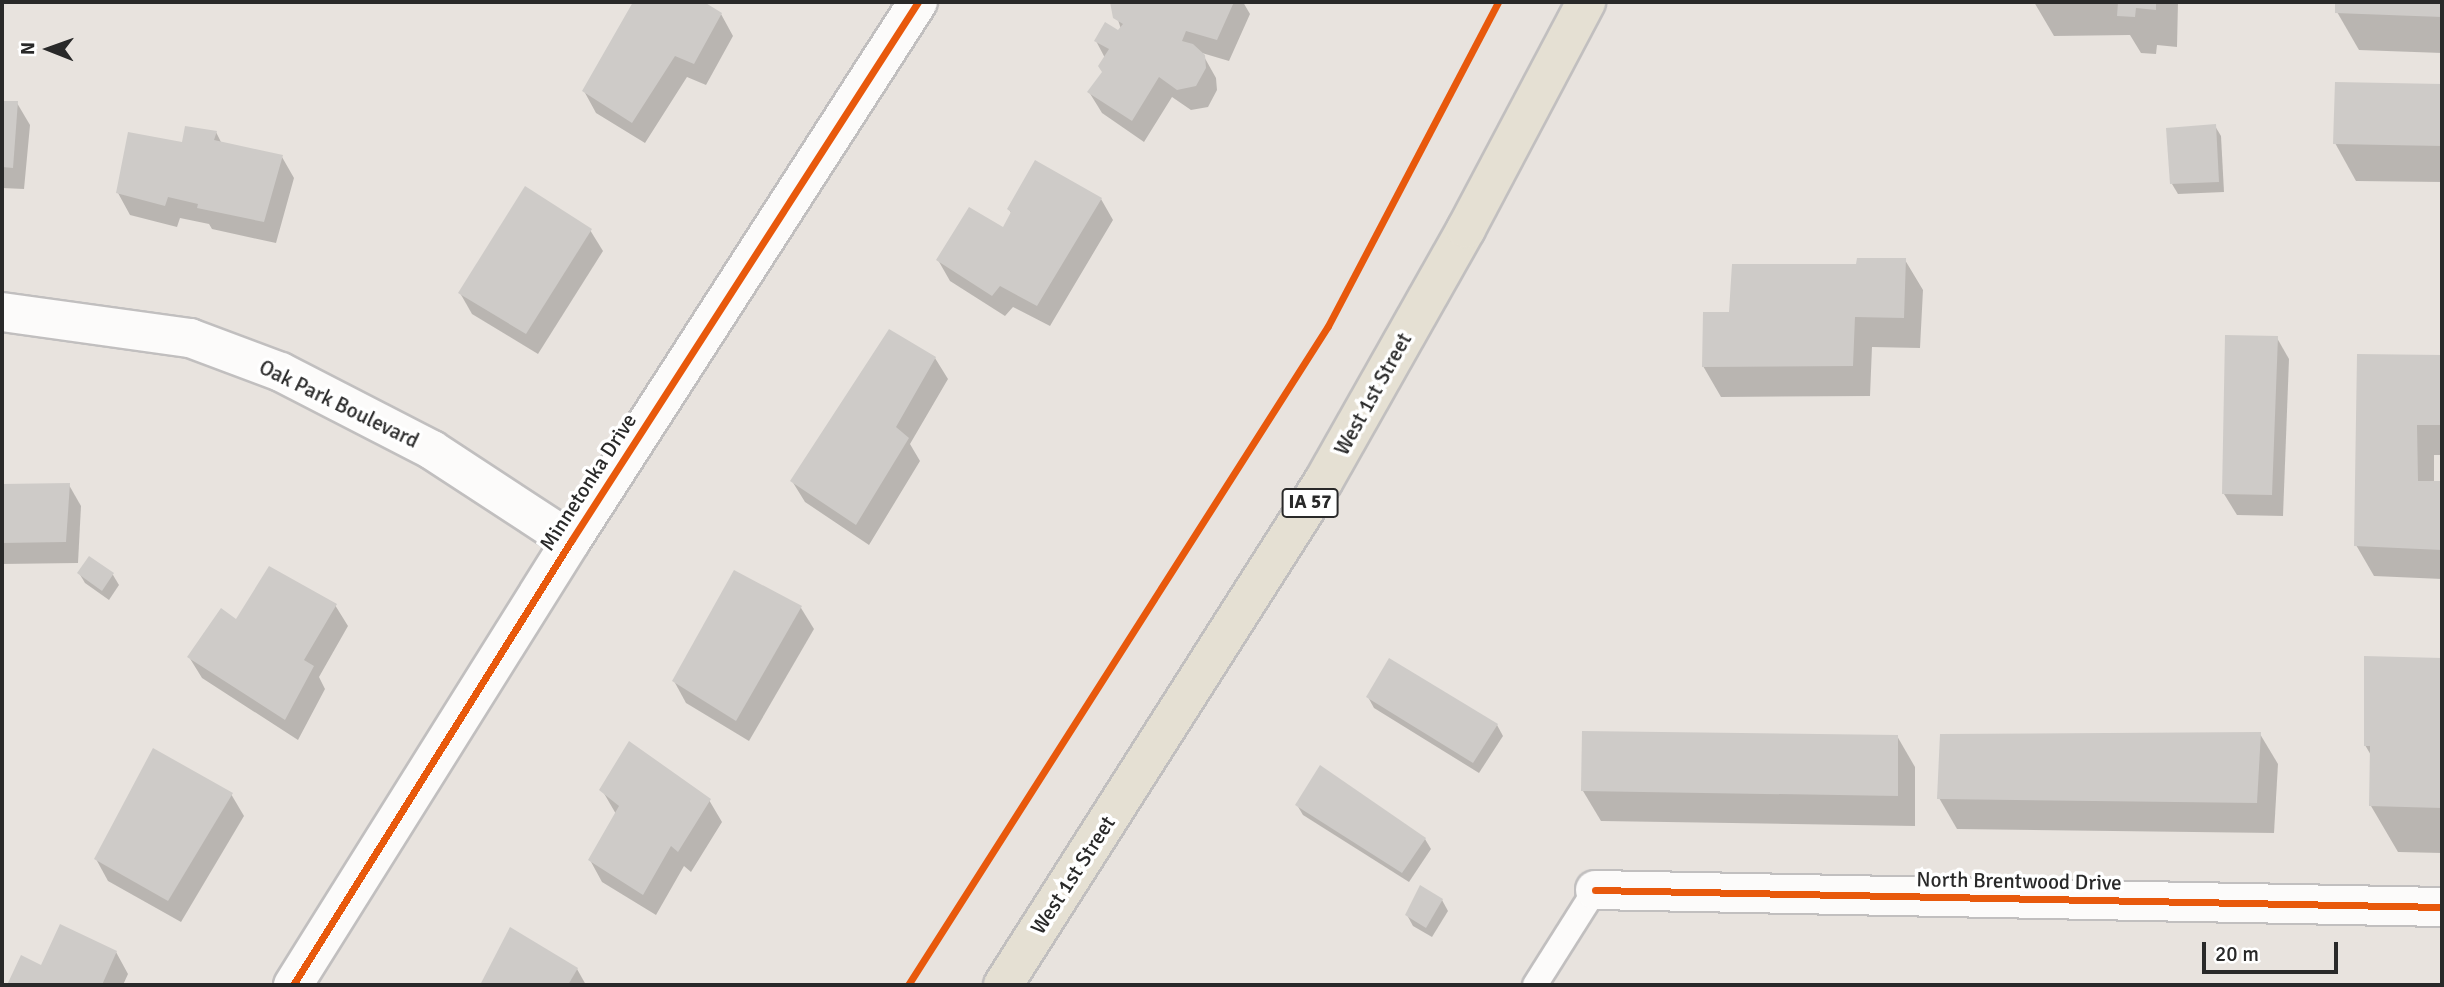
<!DOCTYPE html>
<style>
body{margin:0}
#map{position:relative;width:2444px;height:987px;overflow:hidden;background:#e8e3de;font-family:Signika,sans-serif}
div>[style]{position:absolute}
.shadow>*{inset:0;background:#0003}
.building>*{inset:0;background:#cecbc8}
.roads{filter:drop-shadow(2px 0 #c1bfbf) drop-shadow(-2px 0 #c1bfbf) drop-shadow(0 2px #c1bfbf) drop-shadow(0 -2px #c1bfbf)}
.lane>*{height:24px;margin:-12px;padding:0 12px;transform-origin:12px;border-radius:12px;background:#fcfbfa}
.street>*{height:38px;margin:-19px;padding:0 19px;transform-origin:19px;border-radius:19px;background:#fcfbfa}
.primary>*{height:38px;margin:-19px;padding:0 19px;transform-origin:19px;border-radius:19px;background:#e5e0d3}
.cycleway>*{height:7px;margin:-3.5px;padding:0 3.5px;transform-origin:3.5px;border-radius:3.5px;background:#e8590c}
span{translate:-50% -50%;white-space:nowrap;text-align:center;line-height:1.15;-webkit-text-stroke:7px #fff;paint-order:stroke}
.shield-label span{padding:2px 5px;background:#fff;border:2px solid;border-radius:5px;-webkit-text-stroke-width:0}
.shield-label{font-size:19px;color:#292929;font-weight:700}
.street-label{font-size:21px;color:#292929}
.frame{position:absolute;inset:0;border:4px solid #292929;pointer-events:none}
.north{position:absolute;left:14px;top:14px;width:70px;height:70px;-webkit-text-stroke:5px #fff;paint-order:stroke;rotate:271deg;font-size:19px;font-weight:700;line-height:28px;text-align:center;color:#292929}
.north::after{content:'';display:block;margin:auto;width:24px;height:32px;background:#292929;clip-path:polygon(50% 0,100% 100%,50% 72%,0 100%)}
.scale{position:absolute;left:2202px;top:942px;width:136px;height:32px;box-sizing:border-box;border:4px solid #292929;border-top:0;padding-left:9px;font-size:21px;line-height:24px;white-space:nowrap;color:#292929;-webkit-text-stroke:5px #fff;paint-order:stroke}
</style>
<div id="map">
<div class="shadow">
<div style="clip-path:polygon(635px 2px,701px 2px,721px 14px,733px 36px,706px 85px,687px 77px,645px 143px,596px 113px,584px 91px)"></div>
<div style="clip-path:polygon(1112px 2px,1243px 2px,1250px 14px,1229px 61px,1202px 53px,1216px 78px,1217px 90px,1208px 107px,1191px 110px,1172px 97px,1144px 142px,1102px 113px,1089px 92px,1104px 73px,1105px 58px,1096px 41px,1121px 29px)"></div>
<div style="clip-path:polygon(2034px 2px,2178px 2px,2177px 47px,2157px 45px,2156px 54px,2141px 53px,2130px 35px,2054px 36px)"></div>
<div style="clip-path:polygon(2337px 2px,2442px 2px,2442px 53px,2359px 50px,2337px 12px)"></div>
<div style="clip-path:polygon(2336px 84px,2442px 86px,2442px 182px,2356px 181px,2335px 143px)"></div>
<div style="clip-path:polygon(2px 102px,17px 103px,30px 125px,24px 189px,2px 188px)"></div>
<div style="clip-path:polygon(2215px 126px,2221px 136px,2224px 192px,2178px 194px,2172px 184px)"></div>
<div style="clip-path:polygon(216px 132px,222px 144px,282px 157px,294px 178px,276px 243px,212px 229px,209px 224px,180px 218px,177px 227px,130px 215px,118px 193px,183px 144px)"></div>
<div style="clip-path:polygon(1101px 199px,1113px 220px,1050px 326px,1013px 307px,1005px 316px,950px 281px,938px 260px,1003px 229px,1012px 215px,1009px 209px)"></div>
<div style="clip-path:polygon(590px 230px,603px 251px,538px 354px,472px 314px,460px 293px)"></div>
<div style="clip-path:polygon(1905px 260px,1923px 290px,1920px 348px,1872px 347px,1870px 396px,1721px 397px,1703px 366px,1731px 314px,1857px 266px)"></div>
<div style="clip-path:polygon(2277px 338px,2289px 359px,2283px 516px,2237px 515px,2224px 494px)"></div>
<div style="clip-path:polygon(2358px 356px,2442px 357px,2442px 455px,2434px 455px,2434px 483px,2442px 483px,2442px 579px,2374px 576px,2356px 545px)"></div>
<div style="clip-path:polygon(935px 358px,948px 379px,910px 444px,920px 461px,869px 545px,805px 502px,792px 481px)"></div>
<div style="clip-path:polygon(2px 485px,69px 485px,81px 506px,78px 563px,2px 564px)"></div>
<div style="clip-path:polygon(734px 572px,801px 608px,814px 629px,749px 741px,686px 703px,674px 681px)"></div>
<div style="clip-path:polygon(79px 573px,113px 575px,119px 585px,109px 600px,85px 583px)"></div>
<div style="clip-path:polygon(335px 605px,348px 626px,319px 677px,325px 689px,298px 740px,202px 678px,189px 657px,236px 621px)"></div>
<div style="clip-path:polygon(2365px 658px,2442px 660px,2442px 853px,2398px 852px,2371px 806px,2372px 757px,2365px 745px)"></div>
<div style="clip-path:polygon(1368px 697px,1497px 725px,1503px 736px,1479px 773px,1374px 708px)"></div>
<div style="clip-path:polygon(2260px 734px,2278px 764px,2274px 833px,1957px 829px,1939px 798px)"></div>
<div style="clip-path:polygon(1897px 736px,1915px 767px,1915px 826px,1601px 821px,1583px 791px)"></div>
<div style="clip-path:polygon(602px 790px,709px 800px,722px 822px,691px 872px,684px 866px,656px 915px,602px 882px,590px 860px,616px 814px)"></div>
<div style="clip-path:polygon(231px 794px,244px 816px,181px 922px,108px 881px,96px 859px)"></div>
<div style="clip-path:polygon(1297px 805px,1425px 839px,1431px 849px,1409px 882px,1303px 815px)"></div>
<div style="clip-path:polygon(1442px 900px,1448px 911px,1432px 937px,1413px 926px,1407px 915px)"></div>
<div style="clip-path:polygon(511px 929px,577px 969px,586px 985px,482px 985px)"></div>
<div style="clip-path:polygon(116px 952px,128px 974px,123px 985px,9px 985px,22px 957px,41px 967px)"></div>
</div>
<div class="building">
<div style="clip-path:polygon(633px 2px,704px 2px,722px 13px,694px 64px,675px 56px,632px 123px,582px 91px)"></div>
<div style="clip-path:polygon(1110px 2px,1234px 2px,1217px 40px,1186px 31px,1182px 41px,1193px 44px,1205px 55px,1206px 68px,1196px 86px,1177px 90px,1159px 77px,1132px 121px,1087px 92px,1102px 72px,1098px 66px,1109px 49px,1094px 41px,1105px 22px,1118px 30px,1123px 24px,1113px 18px)"></div>
<div style="clip-path:polygon(2118px 2px,2156px 2px,2156px 10px,2136px 8px,2135px 17px,2117px 16px)"></div>
<div style="clip-path:polygon(2335px 2px,2442px 2px,2442px 17px,2335px 13px)"></div>
<div style="clip-path:polygon(2335px 82px,2442px 84px,2442px 146px,2333px 144px)"></div>
<div style="clip-path:polygon(2px 101px,18px 101px,13px 168px,2px 167px)"></div>
<div style="clip-path:polygon(2216px 124px,2219px 182px,2170px 184px,2166px 128px)"></div>
<div style="clip-path:polygon(185px 126px,217px 131px,214px 140px,283px 155px,264px 222px,197px 208px,198px 204px,168px 197px,165px 206px,116px 193px,128px 132px,182px 142px)"></div>
<div style="clip-path:polygon(1035px 160px,1102px 198px,1037px 306px,1000px 286px,992px 296px,936px 260px,969px 207px,1003px 227px,1011px 212px,1007px 209px)"></div>
<div style="clip-path:polygon(525px 186px,592px 229px,526px 334px,458px 293px)"></div>
<div style="clip-path:polygon(1857px 258px,1906px 258px,1904px 318px,1855px 317px,1853px 366px,1702px 367px,1703px 312px,1729px 312px,1732px 264px,1856px 264px)"></div>
<div style="clip-path:polygon(889px 329px,936px 357px,896px 427px,909px 438px,856px 525px,790px 481px)"></div>
<div style="clip-path:polygon(2225px 335px,2278px 336px,2272px 495px,2222px 494px)"></div>
<div style="clip-path:polygon(2357px 354px,2442px 355px,2442px 425px,2417px 425px,2418px 481px,2442px 481px,2442px 550px,2354px 546px)"></div>
<div style="clip-path:polygon(70px 483px,66px 542px,2px 543px,2px 484px)"></div>
<div style="clip-path:polygon(89px 556px,114px 573px,102px 591px,77px 573px)"></div>
<div style="clip-path:polygon(269px 566px,337px 604px,304px 660px,314px 666px,285px 720px,187px 657px,221px 608px,236px 619px)"></div>
<div style="clip-path:polygon(734px 570px,802px 606px,736px 721px,672px 681px)"></div>
<div style="clip-path:polygon(2364px 656px,2442px 658px,2442px 808px,2369px 806px,2370px 746px,2364px 746px)"></div>
<div style="clip-path:polygon(1389px 658px,1498px 724px,1473px 763px,1366px 697px)"></div>
<div style="clip-path:polygon(1582px 731px,1898px 735px,1898px 796px,1581px 791px)"></div>
<div style="clip-path:polygon(2261px 732px,2257px 803px,1937px 799px,1940px 734px)"></div>
<div style="clip-path:polygon(629px 741px,711px 799px,678px 852px,671px 846px,643px 895px,588px 860px,619px 806px,599px 790px)"></div>
<div style="clip-path:polygon(153px 748px,233px 793px,168px 901px,94px 859px)"></div>
<div style="clip-path:polygon(1320px 765px,1426px 838px,1402px 873px,1295px 805px)"></div>
<div style="clip-path:polygon(1420px 885px,1443px 899px,1426px 928px,1405px 915px)"></div>
<div style="clip-path:polygon(60px 924px,117px 951px,102px 985px,7px 985px,21px 955px,41px 965px)"></div>
<div style="clip-path:polygon(510px 927px,578px 968px,568px 985px,480px 985px)"></div>
</div>
<div class="roads">
<div class="lane">
<div style="left:1535px;top:985px;width:112px;rotate:-57.7deg"></div>
</div>
<div class="street">
<div style="left:2px;top:312px;width:190px;rotate:7.9deg"></div>
<div style="left:190px;top:338px;width:97px;rotate:20.5deg"></div>
<div style="left:281px;top:372px;width:170px;rotate:27.3deg"></div>
<div style="left:432px;top:450px;width:166px;rotate:33.2deg"></div>
<div style="left:1595px;top:890px;width:847px;rotate:1.15deg"></div>
<div style="left:293px;top:985px;width:524px;rotate:-57.95deg"></div>
<div style="left:571px;top:541px;width:641px;rotate:-57.23deg"></div>
</div>
<div class="primary">
<div style="left:1003px;top:985px;width:596px;rotate:-57.54deg"></div>
<div style="left:1323px;top:482px;width:291px;rotate:-60.5deg"></div>
<div style="left:1466px;top:229px;width:257px;rotate:-62.1deg"></div>
</div>
</div>
<div class="cycleway">
<div style="left:1595px;top:890px;width:847px;rotate:1.15deg"></div>
<div style="left:293px;top:985px;width:524px;rotate:-57.95deg"></div>
<div style="left:571px;top:541px;width:641px;rotate:-57.23deg"></div>
<div style="left:908px;top:985px;width:781px;rotate:-57.49deg"></div>
<div style="left:1328px;top:326px;width:366px;rotate:-62.3deg"></div>
</div>
<div class="shield-label">
<span style="left:1310px;top:503px">IA 57</span>
</div>
<div class="street-label">
<span style="left:1373px;top:394px;rotate:-61deg">West 1st Street</span>
<span style="left:339px;top:404px;rotate:26deg">Oak Park Boulevard</span>
<span style="left:588px;top:482px;rotate:-57deg">Minnetonka Drive</span>
<span style="left:1073px;top:875px;rotate:-57deg">West 1st Street</span>
<span style="left:2019px;top:881px;rotate:1deg">North Brentwood Drive</span>
</div>
<div class="frame"></div>
<div class="north">N</div>
<div class="scale">20 m</div>
</div>
